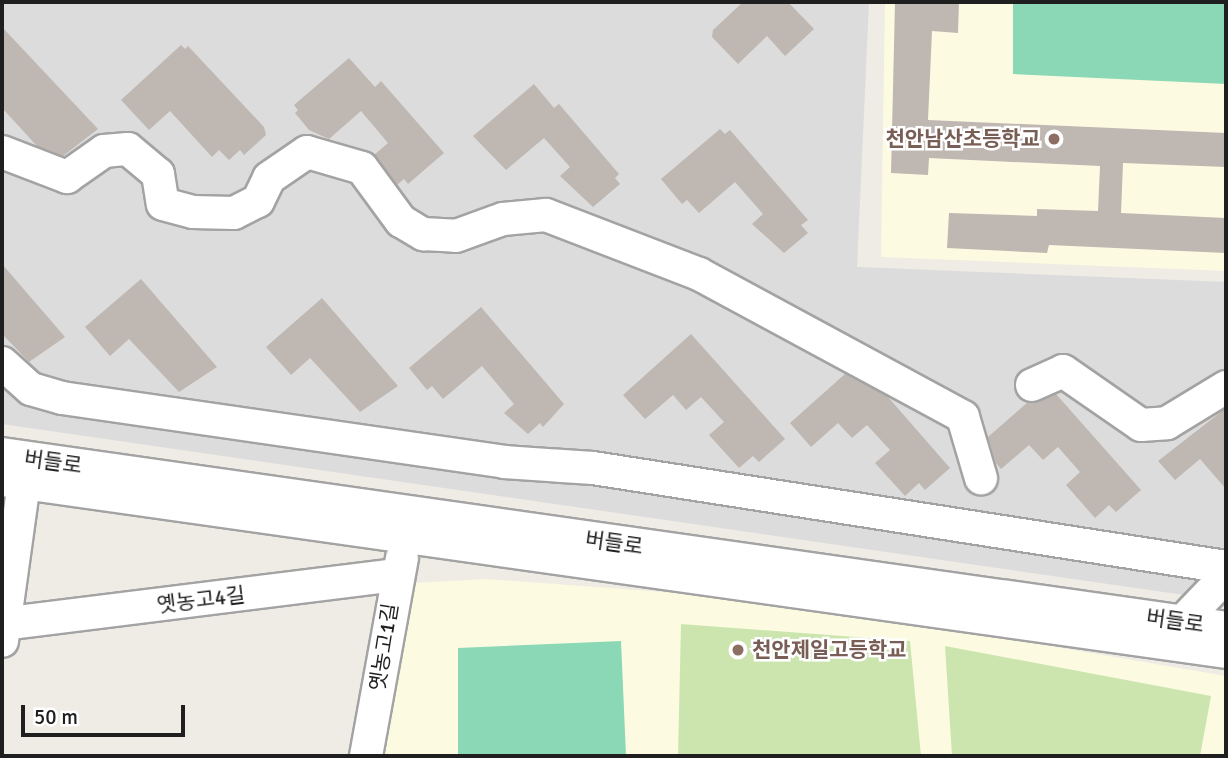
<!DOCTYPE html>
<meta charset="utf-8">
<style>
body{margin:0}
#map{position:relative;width:1228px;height:758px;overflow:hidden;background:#efebe5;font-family:Signika,"Noto Sans KR",sans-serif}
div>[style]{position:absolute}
.residential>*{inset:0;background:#dcdcdc}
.education>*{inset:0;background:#fcfbe1}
.grass>*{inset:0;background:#cce5af}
.pitch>*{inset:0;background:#8ad8b6}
.building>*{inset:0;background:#bfb7b2}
.roads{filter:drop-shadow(2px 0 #a3a3a3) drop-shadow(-2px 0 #a3a3a3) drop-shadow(0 2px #a3a3a3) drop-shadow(0 -2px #a3a3a3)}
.minor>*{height:32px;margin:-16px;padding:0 16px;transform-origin:16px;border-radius:16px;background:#fff}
.dots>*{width:19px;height:19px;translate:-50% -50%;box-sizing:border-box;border:4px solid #fff;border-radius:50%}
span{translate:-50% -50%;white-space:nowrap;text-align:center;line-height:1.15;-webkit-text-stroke:5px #fff;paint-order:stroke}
.education-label{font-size:21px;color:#785e54;font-weight:700}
.right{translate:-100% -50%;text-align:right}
.left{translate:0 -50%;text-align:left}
.street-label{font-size:21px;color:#1f1f1f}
.frame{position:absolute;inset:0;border:4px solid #1f1f1f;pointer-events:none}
.scale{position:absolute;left:21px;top:705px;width:164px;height:32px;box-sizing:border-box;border:4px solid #1f1f1f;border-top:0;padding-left:9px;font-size:21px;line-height:24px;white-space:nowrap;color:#1f1f1f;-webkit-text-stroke:5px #fff;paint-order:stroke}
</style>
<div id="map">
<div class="residential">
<div style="clip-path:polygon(2px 2px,869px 2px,857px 267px,1226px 282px,1226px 601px,2px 424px)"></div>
</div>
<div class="education">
<div style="clip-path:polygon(885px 2px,1226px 2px,1226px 271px,881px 257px)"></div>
<div style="clip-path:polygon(486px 579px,784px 601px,1226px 676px,1226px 756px,378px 756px,414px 583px)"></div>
</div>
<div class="grass">
<div style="clip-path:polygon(681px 624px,910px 641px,921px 756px,678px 756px)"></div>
<div style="clip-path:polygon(945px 646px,1211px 696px,1200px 756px,952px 756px)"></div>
</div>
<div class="pitch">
<div style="clip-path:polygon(1013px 2px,1226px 2px,1226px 84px,1013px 74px)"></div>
<div style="clip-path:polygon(621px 641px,626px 756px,458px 756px,458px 648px)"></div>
</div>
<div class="building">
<div style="clip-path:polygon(743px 2px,788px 2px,814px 29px,785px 56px,767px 36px,738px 64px,712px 37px,713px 30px)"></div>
<div style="clip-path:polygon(895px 2px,959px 2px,958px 33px,932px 31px,928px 120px,1226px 133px,1226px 167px,1123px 163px,1121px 213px,1226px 218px,1226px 253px,1049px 245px,1047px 253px,947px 248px,949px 213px,1037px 216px,1037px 209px,1098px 211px,1100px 166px,929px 158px,928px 175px,891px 173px)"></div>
<div style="clip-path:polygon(2px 27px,98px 129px,63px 156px,37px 146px,2px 108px)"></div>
<div style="clip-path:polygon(181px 45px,185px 49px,188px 46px,264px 127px,266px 135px,244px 155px,240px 150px,229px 160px,219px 150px,212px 157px,170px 111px,149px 130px,121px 100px)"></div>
<div style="clip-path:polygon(349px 58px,375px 87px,381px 81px,444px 153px,408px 184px,404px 179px,397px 185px,374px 155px,388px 143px,361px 111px,329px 139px,309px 130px,295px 113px,298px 110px,294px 105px)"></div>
<div style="clip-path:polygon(534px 84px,554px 108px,559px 104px,619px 174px,615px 178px,620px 184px,593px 207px,560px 176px,570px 167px,544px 138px,506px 170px,473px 136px)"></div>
<div style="clip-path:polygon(720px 129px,725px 134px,730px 130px,808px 220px,801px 225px,808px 233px,784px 253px,752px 224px,763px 214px,735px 182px,699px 213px,687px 200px,682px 204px,661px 179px)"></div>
<div style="clip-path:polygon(2px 264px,65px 337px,29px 362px,2px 334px)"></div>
<div style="clip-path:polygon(141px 279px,217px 367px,179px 392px,129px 339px,110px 356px,85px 327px)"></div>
<div style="clip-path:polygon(322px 298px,398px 386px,360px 412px,310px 358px,291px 375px,266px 347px)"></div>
<div style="clip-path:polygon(481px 307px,564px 404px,543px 427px,540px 423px,528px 434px,504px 413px,514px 404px,482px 366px,443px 399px,432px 386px,427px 390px,409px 368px)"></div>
<div style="clip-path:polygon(691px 334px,785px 439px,759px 462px,753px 456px,739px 468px,709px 435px,724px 422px,701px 397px,686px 410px,673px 395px,645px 419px,623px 395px)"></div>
<div style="clip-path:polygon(845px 374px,888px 397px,950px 468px,925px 490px,919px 483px,905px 496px,875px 463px,890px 450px,867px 425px,852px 438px,838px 423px,811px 447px,790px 423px)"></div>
<div style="clip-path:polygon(1056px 394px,1141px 490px,1116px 512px,1109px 505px,1095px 518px,1066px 485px,1080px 472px,1058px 447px,1043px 460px,1029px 445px,1001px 469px,996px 463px,988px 437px,1028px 402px)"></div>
<div style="clip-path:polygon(1226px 408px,1226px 489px,1200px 459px,1175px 480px,1158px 461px)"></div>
</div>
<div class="roads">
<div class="minor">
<div style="left:2px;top:152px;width:70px;rotate:21deg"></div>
<div style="left:67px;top:177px;width:45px;rotate:-35.1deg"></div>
<div style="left:104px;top:151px;width:24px;rotate:-5deg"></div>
<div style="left:128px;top:149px;width:39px;rotate:40deg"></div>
<div style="left:158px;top:174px;width:30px;rotate:81deg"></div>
<div style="left:163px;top:204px;width:31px;rotate:15deg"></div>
<div style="left:193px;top:212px;width:41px;rotate:1.4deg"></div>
<div style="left:234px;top:213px;width:27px;rotate:-27deg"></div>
<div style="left:258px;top:201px;width:25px;rotate:-64deg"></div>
<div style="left:269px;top:178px;width:46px;rotate:-34.4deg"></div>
<div style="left:307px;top:152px;width:57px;rotate:16.2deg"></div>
<div style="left:362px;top:168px;width:66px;rotate:53.7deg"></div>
<div style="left:401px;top:221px;width:26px;rotate:31deg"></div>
<div style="left:423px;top:234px;width:33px;rotate:3deg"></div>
<div style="left:456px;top:236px;width:50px;rotate:-19.9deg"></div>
<div style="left:503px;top:219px;width:43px;rotate:-5.3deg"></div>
<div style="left:546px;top:215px;width:164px;rotate:21.1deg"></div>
<div style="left:699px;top:274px;width:300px;rotate:28.4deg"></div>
<div style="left:963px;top:417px;width:64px;rotate:73.6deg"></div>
<div style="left:2px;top:363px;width:39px;rotate:42deg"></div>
<div style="left:31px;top:389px;width:32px;rotate:16deg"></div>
<div style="left:62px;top:398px;width:447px;rotate:8.2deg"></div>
<div style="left:504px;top:462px;width:89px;rotate:3.9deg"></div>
<div style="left:593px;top:468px;width:641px;rotate:8.89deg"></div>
<div style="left:1032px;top:385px;width:34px;rotate:-24deg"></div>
<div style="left:1063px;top:371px;width:95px;rotate:34.7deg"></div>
<div style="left:1141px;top:425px;width:26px;rotate:-4deg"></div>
<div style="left:1167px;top:423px;width:69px;rotate:-31.4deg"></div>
<div style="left:2px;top:454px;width:1236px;rotate:8.09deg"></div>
<div style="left:2px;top:480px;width:1236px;rotate:8deg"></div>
<div style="left:1182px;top:622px;width:64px;rotate:-46.3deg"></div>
<div style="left:2px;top:624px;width:398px;rotate:-7.1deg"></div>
<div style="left:2px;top:641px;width:160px;rotate:-82.1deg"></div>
<div style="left:366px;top:756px;width:201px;rotate:-79.7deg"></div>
</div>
</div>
<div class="dots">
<div style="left:1054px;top:139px;background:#8d6e63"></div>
<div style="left:738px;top:650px;background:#8d6e63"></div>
</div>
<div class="education-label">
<span class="right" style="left:1040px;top:139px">천안남산초등학교</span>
<span class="left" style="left:752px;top:650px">천안제일고등학교</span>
</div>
<div class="street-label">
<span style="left:53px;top:462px;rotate:8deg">버들로</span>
<span style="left:614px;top:543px;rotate:8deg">버들로</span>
<span style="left:201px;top:600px;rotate:-7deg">옛농고4길</span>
<span style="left:1175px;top:621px;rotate:8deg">버들로</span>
<span style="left:384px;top:647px;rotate:-81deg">옛농고1길</span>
</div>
<div class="frame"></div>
<div class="scale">50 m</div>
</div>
